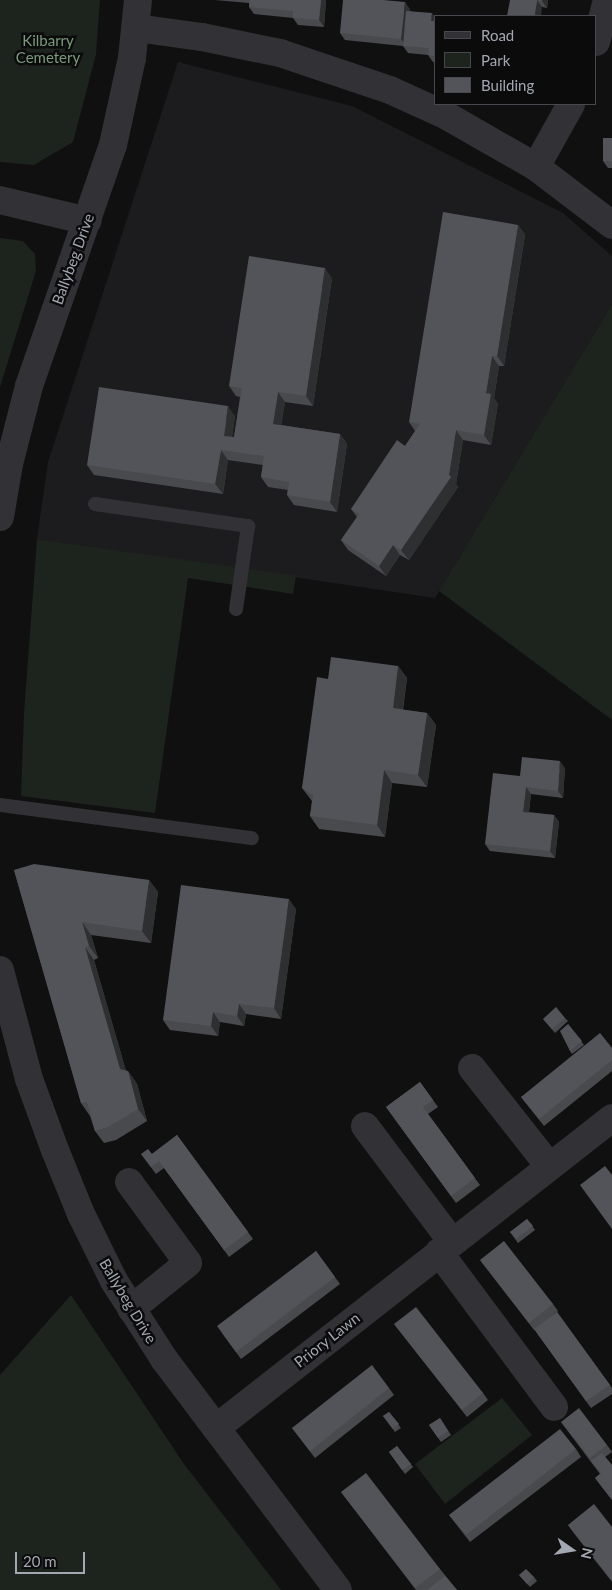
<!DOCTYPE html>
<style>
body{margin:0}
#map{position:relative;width:612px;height:1590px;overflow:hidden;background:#101011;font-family:Lato,sans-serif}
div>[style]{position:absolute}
.built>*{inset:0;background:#1c1c1e}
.green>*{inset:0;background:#1d231d}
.service>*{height:14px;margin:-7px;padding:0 7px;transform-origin:7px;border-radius:7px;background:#323236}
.minor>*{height:28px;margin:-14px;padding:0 14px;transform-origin:14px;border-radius:14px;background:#323236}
.tertiary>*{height:28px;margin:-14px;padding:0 14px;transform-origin:14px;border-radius:14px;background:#323236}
.wall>*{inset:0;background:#494a4e}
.shaded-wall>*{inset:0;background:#2e2f31}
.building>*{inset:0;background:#525459}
span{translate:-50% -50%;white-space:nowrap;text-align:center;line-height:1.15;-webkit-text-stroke:5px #0b0b0c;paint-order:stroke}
.park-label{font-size:15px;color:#7b9a7c}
.street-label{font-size:15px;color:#a3a7b1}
.legend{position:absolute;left:434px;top:15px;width:162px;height:90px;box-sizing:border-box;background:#0b0b0c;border:1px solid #48494e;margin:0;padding:6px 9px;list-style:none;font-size:15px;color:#a3a7b1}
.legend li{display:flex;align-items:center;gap:10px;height:25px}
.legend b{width:25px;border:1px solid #48494e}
.north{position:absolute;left:547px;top:1525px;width:50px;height:50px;-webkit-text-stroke:4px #0b0b0c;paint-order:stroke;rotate:103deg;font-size:14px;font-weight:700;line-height:20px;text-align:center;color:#a3a7b1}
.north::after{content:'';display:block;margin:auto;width:18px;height:22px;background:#a3a7b1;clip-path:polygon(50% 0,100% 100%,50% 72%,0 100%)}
.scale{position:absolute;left:15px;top:1552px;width:70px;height:22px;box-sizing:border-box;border:2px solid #a3a7b1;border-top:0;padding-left:6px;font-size:15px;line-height:18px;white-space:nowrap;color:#a3a7b1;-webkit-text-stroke:4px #0b0b0c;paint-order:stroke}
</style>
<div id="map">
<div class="built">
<div style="clip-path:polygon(178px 62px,352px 106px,563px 213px,612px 256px,612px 304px,435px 598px,37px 539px,48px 462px)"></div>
</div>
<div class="green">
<div style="clip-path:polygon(0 0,100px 0,96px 54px,73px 142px,34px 165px,0 162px)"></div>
<div style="clip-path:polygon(0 238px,23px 241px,35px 254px,36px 271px,0 387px)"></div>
<div style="clip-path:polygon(612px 304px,612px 720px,439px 591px)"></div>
<div style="clip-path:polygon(37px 539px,296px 576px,293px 594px,188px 578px,155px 813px,21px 796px,24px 713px)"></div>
<div style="clip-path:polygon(71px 1295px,184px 1464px,281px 1590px,0 1590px,0 1375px)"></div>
<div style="clip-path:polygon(502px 1398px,532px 1435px,445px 1504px,415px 1464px)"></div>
</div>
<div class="service">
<div style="left:95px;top:504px;width:155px;rotate:8.2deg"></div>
<div style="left:248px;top:526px;width:84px;rotate:98.2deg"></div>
<div style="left:0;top:805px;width:254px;rotate:7.5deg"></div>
</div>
<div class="minor">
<div style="left:136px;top:28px;width:67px;rotate:7.8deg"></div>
<div style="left:202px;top:37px;width:80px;rotate:11.6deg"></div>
<div style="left:280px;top:53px;width:116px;rotate:18.6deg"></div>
<div style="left:390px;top:90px;width:63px;rotate:24.5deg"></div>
<div style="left:447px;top:116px;width:103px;rotate:29.8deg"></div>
<div style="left:536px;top:167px;width:96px;rotate:37.3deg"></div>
<div style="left:596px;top:42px;width:43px;rotate:-75.3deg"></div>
<div style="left:536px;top:167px;width:72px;rotate:-60.9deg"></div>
<div style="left:472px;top:1068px;width:125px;rotate:51.8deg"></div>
<div style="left:365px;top:1126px;width:145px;rotate:53.1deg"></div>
<div style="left:129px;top:1182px;width:100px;rotate:53.9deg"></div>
<div style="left:188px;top:1263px;width:73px;rotate:141.1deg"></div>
<div style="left:439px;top:1252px;width:193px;rotate:53.4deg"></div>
<div style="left:216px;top:1428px;width:503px;rotate:-38.05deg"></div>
</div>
<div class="tertiary">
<div style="left:0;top:200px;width:90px;rotate:13.4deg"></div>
<div style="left:0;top:517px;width:54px;rotate:-80.4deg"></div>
<div style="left:9px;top:464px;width:81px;rotate:-75.6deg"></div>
<div style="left:29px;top:386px;width:255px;rotate:-70.8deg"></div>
<div style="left:113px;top:145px;width:89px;rotate:-77.7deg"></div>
<div style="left:132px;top:58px;width:58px;rotate:-84.1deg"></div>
<div style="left:0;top:970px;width:113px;rotate:75.1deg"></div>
<div style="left:29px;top:1079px;width:76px;rotate:69.9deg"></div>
<div style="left:55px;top:1150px;width:69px;rotate:67.9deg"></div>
<div style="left:81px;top:1214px;width:75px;rotate:63.8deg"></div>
<div style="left:114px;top:1281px;width:93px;rotate:57.3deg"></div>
<div style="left:164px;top:1359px;width:289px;rotate:53deg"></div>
</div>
<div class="wall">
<div style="clip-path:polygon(215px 0,326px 0,324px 27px,298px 25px,293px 18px,254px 14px,249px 7px,249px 3px)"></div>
<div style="clip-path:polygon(510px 0,548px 0,547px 8px)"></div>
<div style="clip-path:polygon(410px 9px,410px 11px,436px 19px,436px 63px,433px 62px,428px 55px,408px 53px,403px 46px,345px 40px,340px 33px)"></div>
<div style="clip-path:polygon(612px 138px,612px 168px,608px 168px,603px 161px)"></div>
<div style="clip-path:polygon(518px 225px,525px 235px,504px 366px,499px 366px,494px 398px,498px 404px,491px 445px,463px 440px,456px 484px,458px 487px,409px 560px,400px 555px,386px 576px,348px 550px,341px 540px,357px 517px,351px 509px,405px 446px,415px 431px,409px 422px)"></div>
<div style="clip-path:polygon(332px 278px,313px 406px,285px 402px,281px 425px,340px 434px,347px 444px,337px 512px,294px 505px,287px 495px,288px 490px,268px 487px,261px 477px,263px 465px,228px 460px,223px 494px,94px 475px,87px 465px,235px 416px,232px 437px,234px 437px,240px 397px,236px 396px,229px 386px)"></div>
<div style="clip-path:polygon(398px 666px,407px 678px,403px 710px,427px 713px,436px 725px,427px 787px,392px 783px,385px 837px,319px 829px,310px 816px,312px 801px,302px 788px,328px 679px)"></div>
<div style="clip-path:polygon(565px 768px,563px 798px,531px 794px,529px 812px,554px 815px,559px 822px,555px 858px,490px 851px,485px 844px,520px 776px)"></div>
<div style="clip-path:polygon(14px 870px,149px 880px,158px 892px,151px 943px,91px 935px,98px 958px,94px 960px,126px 1071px,128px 1071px,137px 1084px,147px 1121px,116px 1140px,104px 1143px,95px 1131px,90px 1116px,81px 1103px)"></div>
<div style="clip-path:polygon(296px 909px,281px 1019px,246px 1014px,244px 1026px,220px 1022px,218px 1036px,170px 1030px,163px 1020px)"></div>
<div style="clip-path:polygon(565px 1018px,568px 1021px,555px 1033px,543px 1019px)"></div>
<div style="clip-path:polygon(568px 1024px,584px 1045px,572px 1054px,570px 1051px)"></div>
<div style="clip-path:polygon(612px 1048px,612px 1071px,544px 1126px,521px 1097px)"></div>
<div style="clip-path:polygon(420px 1082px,438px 1107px,428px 1114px,480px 1185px,456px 1203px,386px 1107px)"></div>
<div style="clip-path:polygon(177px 1135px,253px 1239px,229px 1257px,164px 1168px,156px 1174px,141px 1154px,152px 1154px)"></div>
<div style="clip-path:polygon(527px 1219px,535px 1230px,518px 1243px,510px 1232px)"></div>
<div style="clip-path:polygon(316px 1251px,340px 1284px,241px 1359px,222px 1333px)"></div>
<div style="clip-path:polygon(480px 1260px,553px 1304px,558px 1311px,534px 1330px)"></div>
<div style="clip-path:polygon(557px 1312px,612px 1388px,612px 1394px,591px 1408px,534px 1329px)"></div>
<div style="clip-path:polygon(394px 1324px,483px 1393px,488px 1400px,467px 1417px)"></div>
<div style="clip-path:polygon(389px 1388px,394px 1395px,315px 1458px,292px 1428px)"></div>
<div style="clip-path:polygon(389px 1412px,401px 1428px,395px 1432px,383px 1416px)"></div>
<div style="clip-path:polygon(440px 1418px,451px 1435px,441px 1442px,429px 1425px)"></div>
<div style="clip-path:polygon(561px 1422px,607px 1445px,612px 1452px,605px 1457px,612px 1465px,612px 1500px,595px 1478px,600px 1474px)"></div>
<div style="clip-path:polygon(397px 1446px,413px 1467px,405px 1474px,389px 1452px)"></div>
<div style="clip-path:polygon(576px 1449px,581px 1457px,470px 1542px,449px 1515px)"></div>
<div style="clip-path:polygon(341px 1492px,440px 1569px,457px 1590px,416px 1590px)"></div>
<div style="clip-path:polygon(568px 1525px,612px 1527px,612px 1582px,573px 1532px)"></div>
<div style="clip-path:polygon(519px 1575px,534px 1577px,537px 1581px,530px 1587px)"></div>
</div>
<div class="shaded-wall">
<div style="clip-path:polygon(321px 0,326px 0,324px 27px,319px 20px)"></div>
<div style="clip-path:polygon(537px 0,542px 7px,541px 16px,535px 16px)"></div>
<div style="clip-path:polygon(542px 0,548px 0,547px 8px,542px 1px)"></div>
<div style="clip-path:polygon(405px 2px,410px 9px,406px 46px,401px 39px)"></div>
<div style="clip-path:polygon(432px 13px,436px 19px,436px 27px,431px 21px)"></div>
<div style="clip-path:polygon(518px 225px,525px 235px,504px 366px,497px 356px)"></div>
<div style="clip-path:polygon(325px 268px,332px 278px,313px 406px,306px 396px)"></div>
<div style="clip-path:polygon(492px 356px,499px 366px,494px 398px,498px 404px,491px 445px,484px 435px,486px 393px)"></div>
<div style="clip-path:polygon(278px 392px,285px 402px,280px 434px,273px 424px)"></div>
<div style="clip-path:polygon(228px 406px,235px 416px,231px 446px,224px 436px)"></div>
<div style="clip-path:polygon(456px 430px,463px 440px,456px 484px,458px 487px,409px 560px,401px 550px,449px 475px)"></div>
<div style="clip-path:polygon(340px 434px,347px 444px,337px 512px,330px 502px)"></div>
<div style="clip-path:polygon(221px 450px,228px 460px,223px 494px,215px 484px)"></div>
<div style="clip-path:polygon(393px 545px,400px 555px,386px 576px,379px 566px)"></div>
<div style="clip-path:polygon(398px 666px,407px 678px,401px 721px,393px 708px)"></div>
<div style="clip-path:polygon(427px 713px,436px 725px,427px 787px,418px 775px)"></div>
<div style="clip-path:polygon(560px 761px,565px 768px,563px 798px,558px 791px)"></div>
<div style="clip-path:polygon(384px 770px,392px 783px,385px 837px,377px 825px)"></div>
<div style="clip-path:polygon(526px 787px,531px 794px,528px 819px,523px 812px)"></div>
<div style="clip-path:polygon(554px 815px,559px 822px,555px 858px,550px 851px)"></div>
<div style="clip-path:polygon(149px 880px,158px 892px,151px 943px,142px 931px)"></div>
<div style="clip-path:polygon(289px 899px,296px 909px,281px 1019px,274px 1008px)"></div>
<div style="clip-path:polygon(82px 922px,91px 935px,98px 958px,89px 946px)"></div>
<div style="clip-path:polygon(85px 947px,94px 960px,129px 1081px,120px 1069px)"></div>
<div style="clip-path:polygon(239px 1004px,246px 1014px,244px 1026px,237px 1016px)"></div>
<div style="clip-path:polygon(213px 1012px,220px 1022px,218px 1036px,211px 1026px)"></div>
<div style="clip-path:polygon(128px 1071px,137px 1084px,147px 1121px,138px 1109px)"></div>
</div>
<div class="building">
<div style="clip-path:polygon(250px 0,321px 0,319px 20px,293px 18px,293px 11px,249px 7px)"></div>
<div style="clip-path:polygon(343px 0,383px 0,405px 2px,401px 39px,340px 33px)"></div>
<div style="clip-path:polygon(510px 0,542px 0,542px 1px,537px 0,535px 16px,507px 16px)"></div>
<div style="clip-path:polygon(406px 11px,432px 13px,431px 21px,436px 21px,436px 56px,428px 55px,429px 48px,403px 46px)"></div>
<div style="clip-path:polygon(603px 138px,612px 138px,612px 161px,603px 161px)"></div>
<div style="clip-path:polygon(443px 212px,518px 225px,497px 356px,492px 356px,486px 393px,491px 394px,484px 435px,456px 430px,449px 475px,451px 477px,401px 550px,393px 545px,379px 566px,341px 540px,359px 514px,351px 509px,397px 440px,405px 446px,420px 424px,409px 422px)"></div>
<div style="clip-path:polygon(249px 256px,325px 268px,306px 396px,278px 392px,273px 424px,340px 434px,330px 502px,287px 495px,289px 482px,261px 477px,264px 456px,221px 450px,215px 484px,87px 465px,99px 387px,228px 406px,224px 436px,234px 437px,242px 388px,229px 386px)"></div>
<div style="clip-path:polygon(331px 657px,398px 666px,393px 708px,427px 713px,418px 775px,384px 770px,377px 825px,310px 816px,313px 795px,302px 788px,317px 677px,328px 679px)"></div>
<div style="clip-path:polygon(522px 757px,560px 761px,558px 791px,526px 787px,523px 812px,554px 815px,550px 851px,485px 844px,493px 773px,520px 776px)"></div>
<div style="clip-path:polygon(34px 864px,149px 880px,142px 931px,82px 922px,89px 946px,85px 947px,120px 1069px,128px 1071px,138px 1109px,108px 1127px,95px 1131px,87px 1102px,81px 1103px,14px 870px)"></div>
<div style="clip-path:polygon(181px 885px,289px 899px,274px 1008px,239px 1004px,237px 1016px,213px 1012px,211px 1026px,163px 1020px)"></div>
<div style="clip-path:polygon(556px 1007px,565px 1018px,552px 1029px,543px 1019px)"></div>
<div style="clip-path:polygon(568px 1024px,582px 1041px,570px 1051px,560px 1031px)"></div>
<div style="clip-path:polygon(600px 1033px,612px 1048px,612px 1060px,539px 1119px,521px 1097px)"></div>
<div style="clip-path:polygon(420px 1082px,433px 1100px,423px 1107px,475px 1178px,451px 1196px,386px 1107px)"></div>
<div style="clip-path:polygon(177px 1135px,248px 1232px,224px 1250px,159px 1161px,151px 1167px,141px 1154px,148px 1149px,152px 1154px)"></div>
<div style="clip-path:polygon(605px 1166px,612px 1175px,612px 1229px,580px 1185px)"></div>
<div style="clip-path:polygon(527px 1219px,533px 1226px,516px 1239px,510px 1232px)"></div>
<div style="clip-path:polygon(504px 1241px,553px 1304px,529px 1323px,480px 1260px)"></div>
<div style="clip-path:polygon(316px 1251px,335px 1277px,236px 1352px,217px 1326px)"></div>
<div style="clip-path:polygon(416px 1307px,483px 1393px,462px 1410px,394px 1324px)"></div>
<div style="clip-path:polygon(557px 1312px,610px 1385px,586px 1401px,534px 1329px)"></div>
<div style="clip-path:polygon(372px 1365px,389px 1388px,310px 1451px,292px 1428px)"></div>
<div style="clip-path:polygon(579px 1408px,607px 1445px,590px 1458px,561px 1422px)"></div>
<div style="clip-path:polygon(389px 1412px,399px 1424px,393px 1429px,383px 1416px)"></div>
<div style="clip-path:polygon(440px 1418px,448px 1431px,438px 1438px,429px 1425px)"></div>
<div style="clip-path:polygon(560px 1429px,576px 1449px,466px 1535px,449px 1515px)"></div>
<div style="clip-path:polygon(397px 1446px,411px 1464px,402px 1470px,389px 1452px)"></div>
<div style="clip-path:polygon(602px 1453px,612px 1465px,612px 1500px,595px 1478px,601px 1473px,591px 1461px)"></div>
<div style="clip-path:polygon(366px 1473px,440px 1569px,415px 1588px,341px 1492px)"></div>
<div style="clip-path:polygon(594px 1504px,612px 1527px,612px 1581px,568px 1525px)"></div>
<div style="clip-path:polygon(526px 1569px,534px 1577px,527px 1584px,519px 1575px)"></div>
<div style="clip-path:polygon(445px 1576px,457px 1590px,427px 1590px)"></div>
</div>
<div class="park-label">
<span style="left:48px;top:49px">Kilbarry<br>Cemetery</span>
</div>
<div class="street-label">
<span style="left:73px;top:259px;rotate:-70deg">Ballybeg Drive</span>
<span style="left:128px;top:1301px;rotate:59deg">Ballybeg Drive</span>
<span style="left:327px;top:1340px;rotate:-38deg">Priory Lawn</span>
</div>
<ul class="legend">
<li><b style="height:6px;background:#323236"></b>Road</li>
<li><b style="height:14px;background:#1d231d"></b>Park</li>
<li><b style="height:14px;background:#525459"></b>Building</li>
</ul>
<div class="north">N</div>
<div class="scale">20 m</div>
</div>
